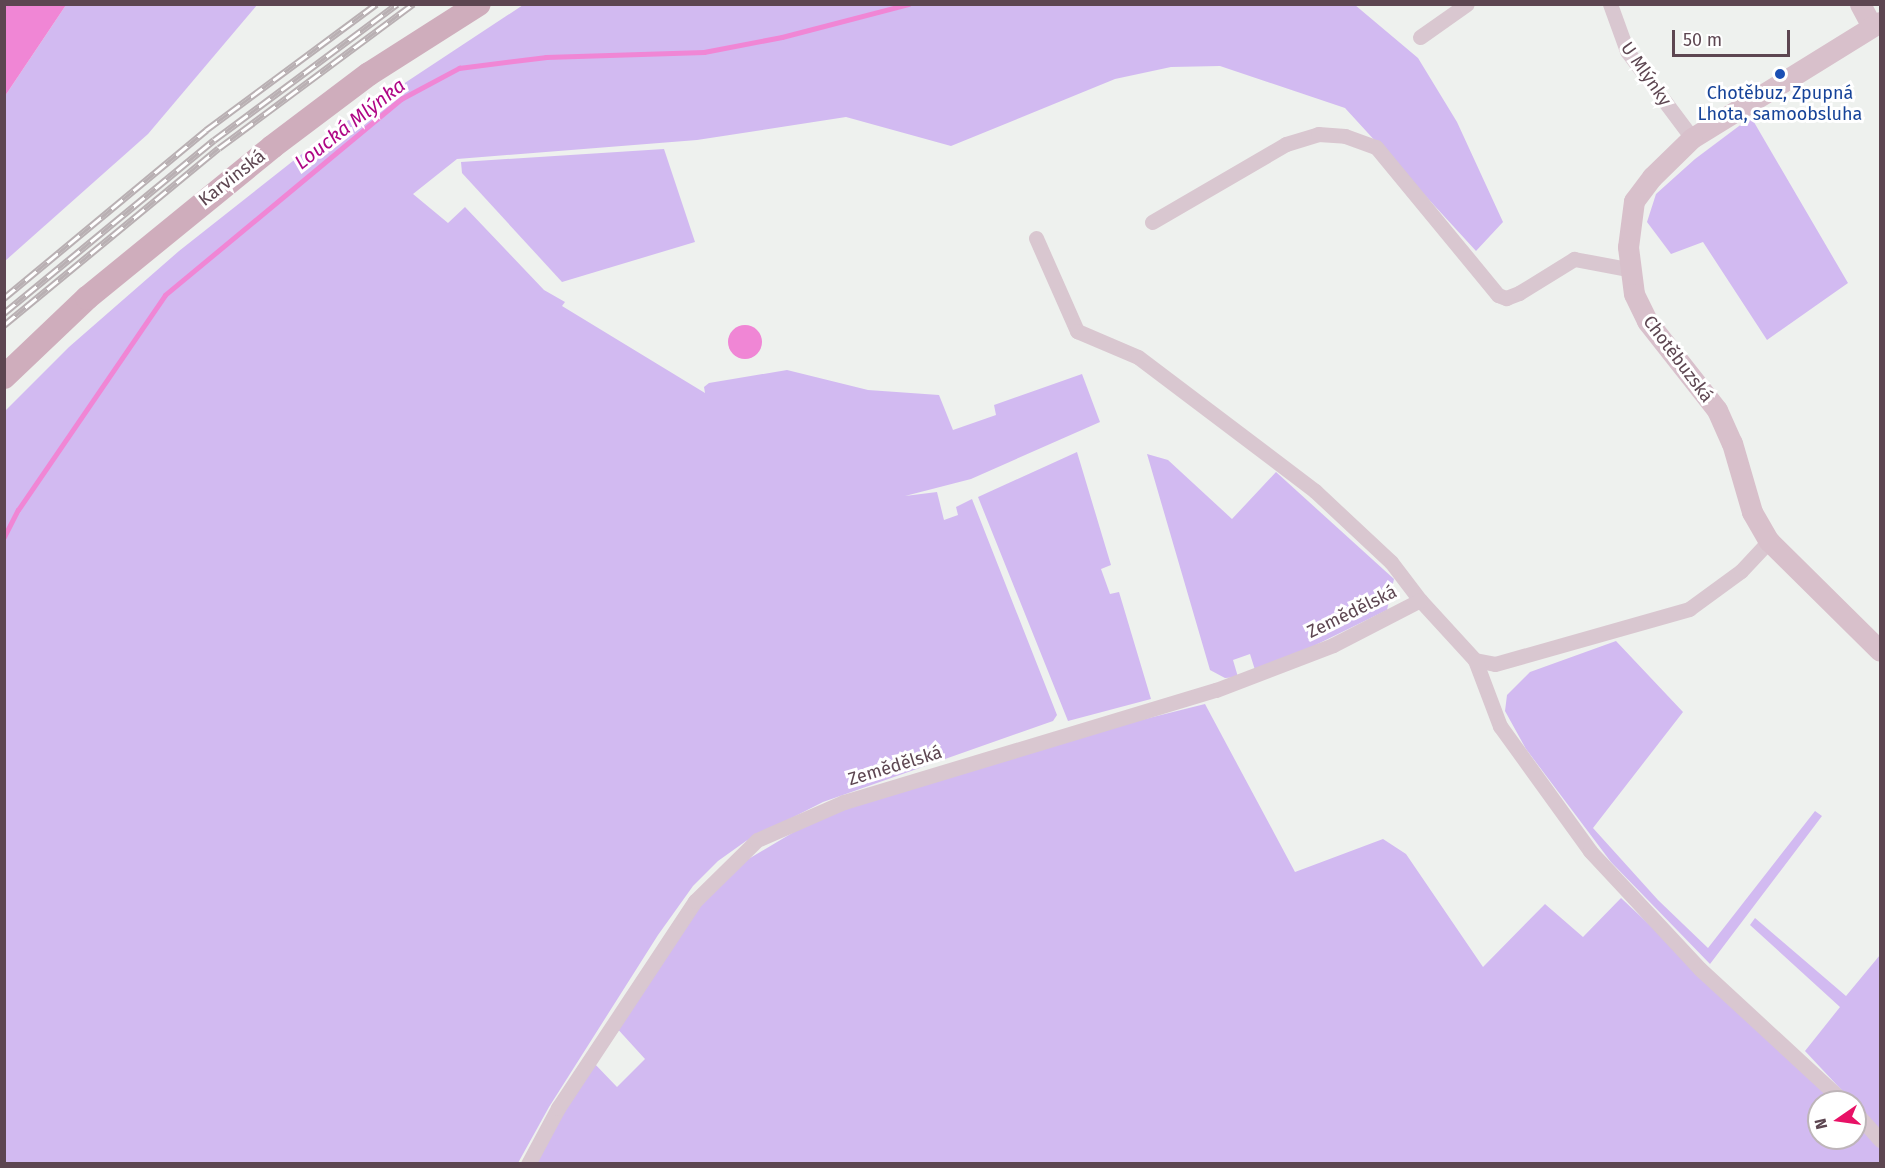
<!DOCTYPE html>
<meta charset="utf-8">
<style>
body{margin:0}
#map{position:relative;width:1885px;height:1168px;overflow:hidden;background:#eef1ee;font-family:"Fira Sans",sans-serif}
div>[style]{position:absolute}
.green>*{inset:0;background:#d2baf1}
.water>*{inset:0;background:#f086d5}
.round{border-radius:50%}
.stream>*{height:4.5px;margin:-2.25px;padding:0 2.25px;transform-origin:2.25px;border-radius:2.25px;background:#f086d5}
.street>*{height:15px;margin:-7.5px;padding:0 7.5px;transform-origin:7.5px;border-radius:7.5px;background:#d9c7d0}
.secondary>*{height:21px;margin:-10.5px;padding:0 10.5px;transform-origin:10.5px;border-radius:10.5px;background:#d8c0cb}
.primary>*{height:24px;margin:-12px;padding:0 12px;transform-origin:12px;border-radius:12px;background:#cfadbc}
.rail>*{height:7px;margin-top:-3.5px;transform-origin:0;background:repeating-linear-gradient(90deg,#fff 0 14px,#b9b0b3 0 28px);box-sizing:border-box;border-block:2px solid #b9b0b3}
.dots>*{width:16px;height:16px;translate:-50% -50%;box-sizing:border-box;border:3px solid #fff;border-radius:50%}
span{translate:-50% -50%;white-space:nowrap;text-align:center;line-height:1.15;-webkit-text-stroke:6px #fff;paint-order:stroke}
.street-label{font-size:18px;color:#5d4651}
.transit-label{font-size:18px;color:#164399}
.water-label{font-size:20px;color:#af0685;font-style:italic}
.frame{position:absolute;inset:0;border:6px solid #5d4651;pointer-events:none}
.north{position:absolute;left:1807px;top:1090px;width:60px;height:60px;box-sizing:border-box;background:#fff;border:2px solid #beb5b9;border-radius:50%;rotate:257deg;font-size:16px;font-weight:700;line-height:24px;text-align:center;color:#5d4651}
.north::after{content:'';display:block;margin:auto;width:21px;height:27px;background:#e81166;clip-path:polygon(50% 0,100% 100%,50% 72%,0 100%)}
.scale{position:absolute;left:1672px;top:30px;width:118px;height:27px;box-sizing:border-box;border:3px solid #5d4651;border-top:0;padding-left:8px;font-size:18px;line-height:21px;white-space:nowrap;color:#5d4651;-webkit-text-stroke:4px #fff;paint-order:stroke}
</style>
<div id="map">
<div class="green">
<div style="clip-path:polygon(66px 5px,257px 5px,148px 134px,5px 261px,5px 96px)"></div>
<div style="clip-path:polygon(523px 5px,1355px 5px,1418px 58px,1457px 122px,1503px 222px,1476px 251px,1345px 108px,1220px 66px,1171px 67px,1115px 79px,951px 146px,846px 117px,697px 140px,457px 159px,413px 194px,448px 223px,465px 207px,544px 290px,565px 302px,562px 306px,705px 393px,704px 387px,709px 383px,787px 370px,868px 390px,939px 395px,953px 430px,996px 415px,994px 405px,1082px 374px,1100px 422px,971px 479px,905px 496px,937px 492px,944px 520px,958px 515px,956px 507px,972px 499px,1057px 715px,1053px 721px,823px 802px,746px 841px,718px 861px,693px 886px,658px 935px,549px 1107px,518px 1163px,5px 1164px,5px 411px,69px 347px,179px 251px,326px 135px)"></div>
<div style="clip-path:polygon(1751px 117px,1848px 283px,1767px 340px,1703px 242px,1671px 254px,1647px 222px,1656px 194px,1695px 159px)"></div>
<div style="clip-path:polygon(664px 149px,695px 242px,562px 282px,462px 173px,461px 162px)"></div>
<div style="clip-path:polygon(1077px 452px,1111px 565px,1101px 569px,1110px 594px,1119px 592px,1151px 699px,1068px 721px,978px 497px)"></div>
<div style="clip-path:polygon(1147px 454px,1168px 460px,1232px 519px,1276px 472px,1394px 579px,1387px 610px,1291px 657px,1255px 670px,1250px 654px,1233px 660px,1238px 677px,1225px 678px,1210px 670px)"></div>
<div style="clip-path:polygon(1616px 641px,1683px 712px,1593px 828px,1658px 900px,1708px 948px,1815px 811px,1822px 816px,1710px 964px,1611px 862px,1526px 749px,1505px 711px,1507px 695px,1530px 672px)"></div>
<div style="clip-path:polygon(1205px 704px,1295px 872px,1383px 839px,1406px 854px,1483px 967px,1545px 904px,1583px 937px,1621px 898px,1838px 1102px,1819px 1102px,1819px 1138px,1855px 1138px,1855px 1120px,1880px 1149px,1880px 1164px,534px 1164px,592px 1061px,617px 1087px,645px 1059px,614px 1025px,703px 900px,740px 864px,804px 826px,887px 791px,1021px 750px)"></div>
<div style="clip-path:polygon(1755px 918px,1846px 996px,1880px 955px,1880px 1131px,1805px 1051px,1840px 1007px,1750px 925px)"></div>
</div>
<div class="water">
<div style="clip-path:polygon(5px 4px,66px 5px,5px 96px,4px 5px)"></div>
<div class="round" style="left:728px;top:325px;width:34px;height:34px"></div>
</div>
<div class="stream">
<div style="left:4px;top:537px;width:30px;rotate:-63deg"></div>
<div style="left:18px;top:510px;width:260px;rotate:-55.6deg"></div>
<div style="left:165px;top:295px;width:307px;rotate:-39.7deg"></div>
<div style="left:401px;top:99px;width:66px;rotate:-28.1deg"></div>
<div style="left:459px;top:68px;width:88px;rotate:-7.2deg"></div>
<div style="left:546px;top:57px;width:158px;rotate:-1.8deg"></div>
<div style="left:704px;top:52px;width:79px;rotate:-10.9deg"></div>
<div style="left:782px;top:37px;width:131px;rotate:-14.6deg"></div>
</div>
<div class="street">
<div style="left:1610px;top:4px;width:50px;rotate:70.1deg"></div>
<div style="left:1627px;top:51px;width:109px;rotate:53.2deg"></div>
<div style="left:1420px;top:37px;width:57px;rotate:-35.1deg"></div>
<div style="left:1152px;top:222px;width:155px;rotate:-30.2deg"></div>
<div style="left:1286px;top:144px;width:34px;rotate:-17deg"></div>
<div style="left:1318px;top:134px;width:27px;rotate:4deg"></div>
<div style="left:1345px;top:136px;width:33px;rotate:20deg"></div>
<div style="left:1376px;top:147px;width:192px;rotate:50.5deg"></div>
<div style="left:1498px;top:295px;width:9px;rotate:21deg"></div>
<div style="left:1506px;top:298px;width:14px;rotate:-21deg"></div>
<div style="left:1519px;top:293px;width:65px;rotate:-31.7deg"></div>
<div style="left:1574px;top:259px;width:55px;rotate:10.5deg"></div>
<div style="left:1036px;top:238px;width:102px;rotate:66.2deg"></div>
<div style="left:1077px;top:331px;width:66px;rotate:23.1deg"></div>
<div style="left:1138px;top:357px;width:222px;rotate:37.1deg"></div>
<div style="left:1315px;top:491px;width:104px;rotate:43.1deg"></div>
<div style="left:1391px;top:562px;width:48px;rotate:52.7deg"></div>
<div style="left:1420px;top:600px;width:81px;rotate:47.5deg"></div>
<div style="left:1475px;top:660px;width:20px;rotate:11deg"></div>
<div style="left:1495px;top:664px;width:202px;rotate:-15.8deg"></div>
<div style="left:1689px;top:609px;width:64px;rotate:-36.2deg"></div>
<div style="left:1741px;top:571px;width:41px;rotate:-47deg"></div>
<div style="left:1475px;top:660px;width:71px;rotate:69.3deg"></div>
<div style="left:1500px;top:726px;width:154px;rotate:54.2deg"></div>
<div style="left:1590px;top:851px;width:161px;rotate:47deg"></div>
<div style="left:1700px;top:969px;width:196px;rotate:42.7deg"></div>
<div style="left:1855px;top:1112px;width:38px;rotate:48deg"></div>
<div style="left:528px;top:1164px;width:64px;rotate:-61.8deg"></div>
<div style="left:558px;top:1108px;width:248px;rotate:-56.5deg"></div>
<div style="left:695px;top:901px;width:87px;rotate:-44.5deg"></div>
<div style="left:757px;top:840px;width:95px;rotate:-23.6deg"></div>
<div style="left:844px;top:802px;width:388px;rotate:-16.8deg"></div>
<div style="left:1216px;top:690px;width:125px;rotate:-21deg"></div>
<div style="left:1333px;top:645px;width:98px;rotate:-27.3deg"></div>
</div>
<div class="secondary">
<div style="left:1860px;top:4px;width:24px;rotate:62deg"></div>
<div style="left:1880px;top:22px;width:221px;rotate:148.3deg"></div>
<div style="left:1692px;top:138px;width:56px;rotate:135.7deg"></div>
<div style="left:1652px;top:177px;width:30px;rotate:127deg"></div>
<div style="left:1634px;top:201px;width:46px;rotate:97.4deg"></div>
<div style="left:1628px;top:247px;width:47px;rotate:82.7deg"></div>
<div style="left:1634px;top:294px;width:30px;rotate:64deg"></div>
<div style="left:1647px;top:321px;width:113px;rotate:51.8deg"></div>
<div style="left:1717px;top:410px;width:36px;rotate:66deg"></div>
<div style="left:1732px;top:443px;width:72px;rotate:73.8deg"></div>
<div style="left:1752px;top:512px;width:34px;rotate:60deg"></div>
<div style="left:1769px;top:541px;width:156px;rotate:44.7deg"></div>
</div>
<div class="primary">
<div style="left:4px;top:377px;width:115px;rotate:-43.6deg"></div>
<div style="left:87px;top:298px;width:239px;rotate:-39.2deg"></div>
<div style="left:272px;top:147px;width:121px;rotate:-37deg"></div>
<div style="left:369px;top:74px;width:130px;rotate:-32.5deg"></div>
</div>
<div class="rail">
<div style="left:4px;top:298px;width:263px;rotate:-39.7deg"></div>
<div style="left:206px;top:130px;width:212px;rotate:-36.5deg"></div>
<div style="left:4px;top:313px;width:272px;rotate:-39.5deg"></div>
<div style="left:214px;top:140px;width:228px;rotate:-36.6deg"></div>
<div style="left:4px;top:325px;width:278px;rotate:-39.5deg"></div>
<div style="left:219px;top:148px;width:242px;rotate:-36.6deg"></div>
</div>
<div class="dots">
<div style="left:1780px;top:74px;background:#1a4fb4"></div>
</div>
<div class="street-label">
<span style="left:1646px;top:74px;rotate:55deg">U Mlýnky</span>
<span style="left:232px;top:178px;rotate:-38deg">Karvinská</span>
<span style="left:1678px;top:359px;rotate:53deg">Chotěbuzská</span>
<span style="left:1352px;top:612px;rotate:-26deg">Zemědělská</span>
<span style="left:895px;top:766px;rotate:-17deg">Zemědělská</span>
</div>
<div class="transit-label">
<span style="left:1780px;top:104px">Chotěbuz, Zpupná<br>Lhota, samoobsluha</span>
</div>
<div class="water-label">
<span style="left:350px;top:124px;rotate:-38deg">Loucká Mlýnka</span>
</div>
<div class="frame"></div>
<div class="north">N</div>
<div class="scale">50 m</div>
</div>
